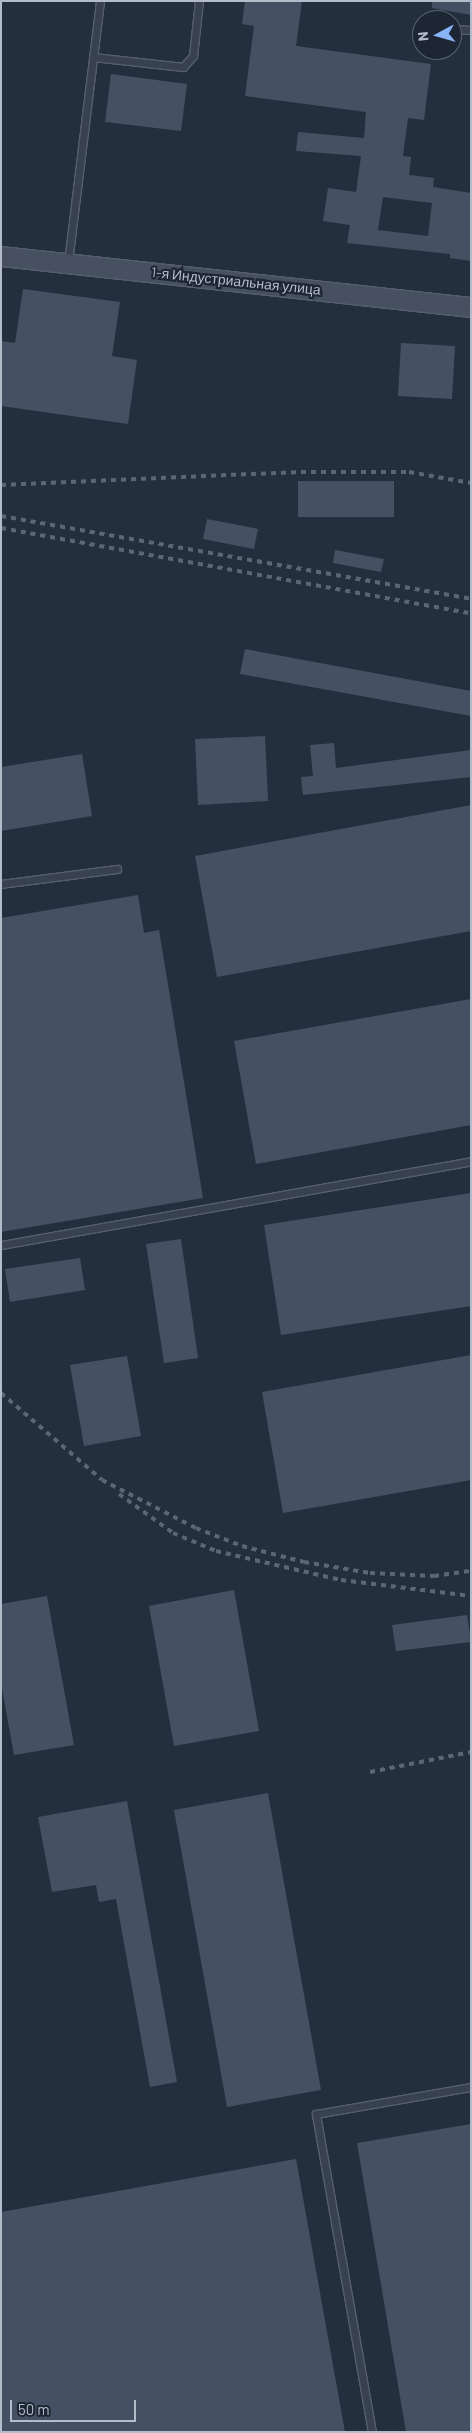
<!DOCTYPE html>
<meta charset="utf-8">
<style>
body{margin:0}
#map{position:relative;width:472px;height:2433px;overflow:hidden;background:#242f3e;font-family:Barlow,sans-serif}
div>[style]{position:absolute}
.building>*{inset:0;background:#455162}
.roads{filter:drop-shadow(1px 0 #565f6c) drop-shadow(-1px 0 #565f6c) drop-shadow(0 1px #565f6c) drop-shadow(0 -1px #565f6c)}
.service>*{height:7px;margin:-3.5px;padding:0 3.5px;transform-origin:3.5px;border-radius:3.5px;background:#38414e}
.secondary>*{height:19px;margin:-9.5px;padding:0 9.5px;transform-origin:9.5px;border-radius:9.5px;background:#465061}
.rail>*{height:4px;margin-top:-2px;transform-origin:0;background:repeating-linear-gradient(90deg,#5a6575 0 5px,transparent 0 10px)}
span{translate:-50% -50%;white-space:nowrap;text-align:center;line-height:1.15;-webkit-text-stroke:4.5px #1d2633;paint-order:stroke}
.street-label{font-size:14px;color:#b4bcc9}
.frame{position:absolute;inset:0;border:2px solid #b4bcc9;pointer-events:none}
.north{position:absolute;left:412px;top:10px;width:50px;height:50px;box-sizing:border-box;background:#1d2633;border:1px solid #59626f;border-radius:50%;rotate:264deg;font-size:14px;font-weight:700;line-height:20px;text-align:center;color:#b4bcc9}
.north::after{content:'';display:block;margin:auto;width:18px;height:22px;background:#8ab4f8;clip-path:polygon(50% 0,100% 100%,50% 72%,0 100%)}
.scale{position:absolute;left:10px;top:2400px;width:126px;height:22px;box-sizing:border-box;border:2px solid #b4bcc9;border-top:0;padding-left:6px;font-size:15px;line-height:18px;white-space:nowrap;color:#b4bcc9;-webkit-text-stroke:4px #1d2633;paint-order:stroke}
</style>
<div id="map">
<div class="building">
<div style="clip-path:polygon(evenodd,245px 1px,302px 1px,296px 46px,431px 64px,424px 120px,408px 118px,403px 156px,411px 157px,409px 175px,434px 178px,433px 187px,471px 193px,471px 261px,450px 258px,450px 254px,347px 243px,350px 225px,323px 221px,328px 188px,356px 192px,361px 156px,296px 151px,298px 132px,364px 138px,366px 112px,245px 96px,254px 26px,242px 24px,245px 1px,383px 197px,432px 203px,428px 236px,378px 230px,383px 197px)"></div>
<div style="clip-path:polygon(432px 1px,471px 1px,471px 15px,432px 8px)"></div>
<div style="clip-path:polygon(111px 74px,187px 84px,181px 131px,105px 122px)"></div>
<div style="clip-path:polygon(23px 289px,120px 302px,112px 356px,137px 360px,128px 424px,1px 406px,1px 341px,15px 343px)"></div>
<div style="clip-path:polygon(401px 343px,455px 346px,452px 399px,398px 396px)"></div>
<div style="clip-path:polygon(298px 481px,394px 481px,394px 517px,298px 517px)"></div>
<div style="clip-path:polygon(207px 519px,258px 529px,254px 549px,203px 539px)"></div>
<div style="clip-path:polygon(335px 550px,384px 559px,381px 572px,333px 563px)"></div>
<div style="clip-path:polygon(245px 649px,471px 691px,471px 716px,240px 674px)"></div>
<div style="clip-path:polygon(265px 736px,268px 801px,198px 805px,195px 739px)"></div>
<div style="clip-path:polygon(334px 743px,336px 768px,471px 750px,471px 777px,303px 795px,301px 777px,313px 776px,310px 745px)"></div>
<div style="clip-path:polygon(82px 754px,92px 816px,1px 831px,1px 767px)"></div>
<div style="clip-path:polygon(471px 805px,471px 931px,217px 977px,195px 856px)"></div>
<div style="clip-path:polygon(138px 895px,144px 933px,159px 930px,203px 1198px,1px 1232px,1px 918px)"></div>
<div style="clip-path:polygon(471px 999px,471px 1125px,256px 1164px,234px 1041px)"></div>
<div style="clip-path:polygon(471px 1193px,471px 1306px,281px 1335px,264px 1225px)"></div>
<div style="clip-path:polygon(181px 1239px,198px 1358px,164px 1363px,146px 1244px)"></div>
<div style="clip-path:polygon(80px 1258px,85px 1290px,10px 1302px,5px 1269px)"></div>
<div style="clip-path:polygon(471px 1355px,471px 1480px,283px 1513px,262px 1392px)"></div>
<div style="clip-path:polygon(127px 1356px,141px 1436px,84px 1446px,70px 1365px)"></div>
<div style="clip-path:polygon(234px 1590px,259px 1731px,174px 1746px,149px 1606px)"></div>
<div style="clip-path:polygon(47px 1596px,74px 1745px,14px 1755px,1px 1683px,1px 1604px)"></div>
<div style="clip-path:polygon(467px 1615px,471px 1642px,396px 1651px,392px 1625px)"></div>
<div style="clip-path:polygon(268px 1793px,321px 2090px,227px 2107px,174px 1810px)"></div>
<div style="clip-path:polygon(127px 1801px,177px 2082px,150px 2087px,116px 1899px,99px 1902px,96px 1885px,52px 1892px,38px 1817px)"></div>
<div style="clip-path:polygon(471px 2124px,471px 2432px,406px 2432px,357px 2143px)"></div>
<div style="clip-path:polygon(296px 2159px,345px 2432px,1px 2432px,1px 2212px)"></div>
</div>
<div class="roads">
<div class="service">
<div style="left:419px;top:26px;width:3px"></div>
<div style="left:452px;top:29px;width:19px;rotate:3deg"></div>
<div style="left:93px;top:57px;width:91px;rotate:6.3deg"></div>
<div style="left:183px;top:67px;width:15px;rotate:-48deg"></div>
<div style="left:193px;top:56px;width:55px;rotate:-83.8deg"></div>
<div style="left:68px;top:262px;width:263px;rotate:-83deg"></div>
<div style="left:1px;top:884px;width:117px;rotate:-7.4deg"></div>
<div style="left:1px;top:1245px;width:477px;rotate:-10.1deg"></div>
<div style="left:372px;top:2432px;width:323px;rotate:-100deg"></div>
<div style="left:316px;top:2114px;width:157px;rotate:-9.9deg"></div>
</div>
<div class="secondary">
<div style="left:1px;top:256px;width:473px;rotate:6.2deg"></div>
</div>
</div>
<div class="rail">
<div style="left:1px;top:485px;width:300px;rotate:-2.5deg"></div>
<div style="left:301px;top:472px;width:108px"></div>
<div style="left:409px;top:472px;width:63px;rotate:10.1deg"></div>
<div style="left:1px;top:516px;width:477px;rotate:10deg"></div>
<div style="left:1px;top:528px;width:478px;rotate:10.3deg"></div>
<div style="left:1px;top:1393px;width:133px;rotate:40.7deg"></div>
<div style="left:102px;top:1480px;width:106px;rotate:27.1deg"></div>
<div style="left:196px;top:1528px;width:49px;rotate:21.4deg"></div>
<div style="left:242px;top:1546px;width:64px;rotate:14.5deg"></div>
<div style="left:304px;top:1562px;width:67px;rotate:9.5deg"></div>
<div style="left:370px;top:1573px;width:64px;rotate:2.7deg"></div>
<div style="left:434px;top:1576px;width:37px;rotate:-8deg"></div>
<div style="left:119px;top:1494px;width:67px;rotate:35.8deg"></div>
<div style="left:173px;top:1533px;width:47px;rotate:22.7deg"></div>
<div style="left:216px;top:1551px;width:128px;rotate:13.1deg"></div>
<div style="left:341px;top:1580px;width:131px;rotate:7deg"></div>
<div style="left:370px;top:1772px;width:103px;rotate:-11.2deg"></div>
</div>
<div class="street-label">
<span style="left:236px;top:281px;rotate:6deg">1-я Индустриальная улица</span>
</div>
<div class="frame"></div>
<div class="north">N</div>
<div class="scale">50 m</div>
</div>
